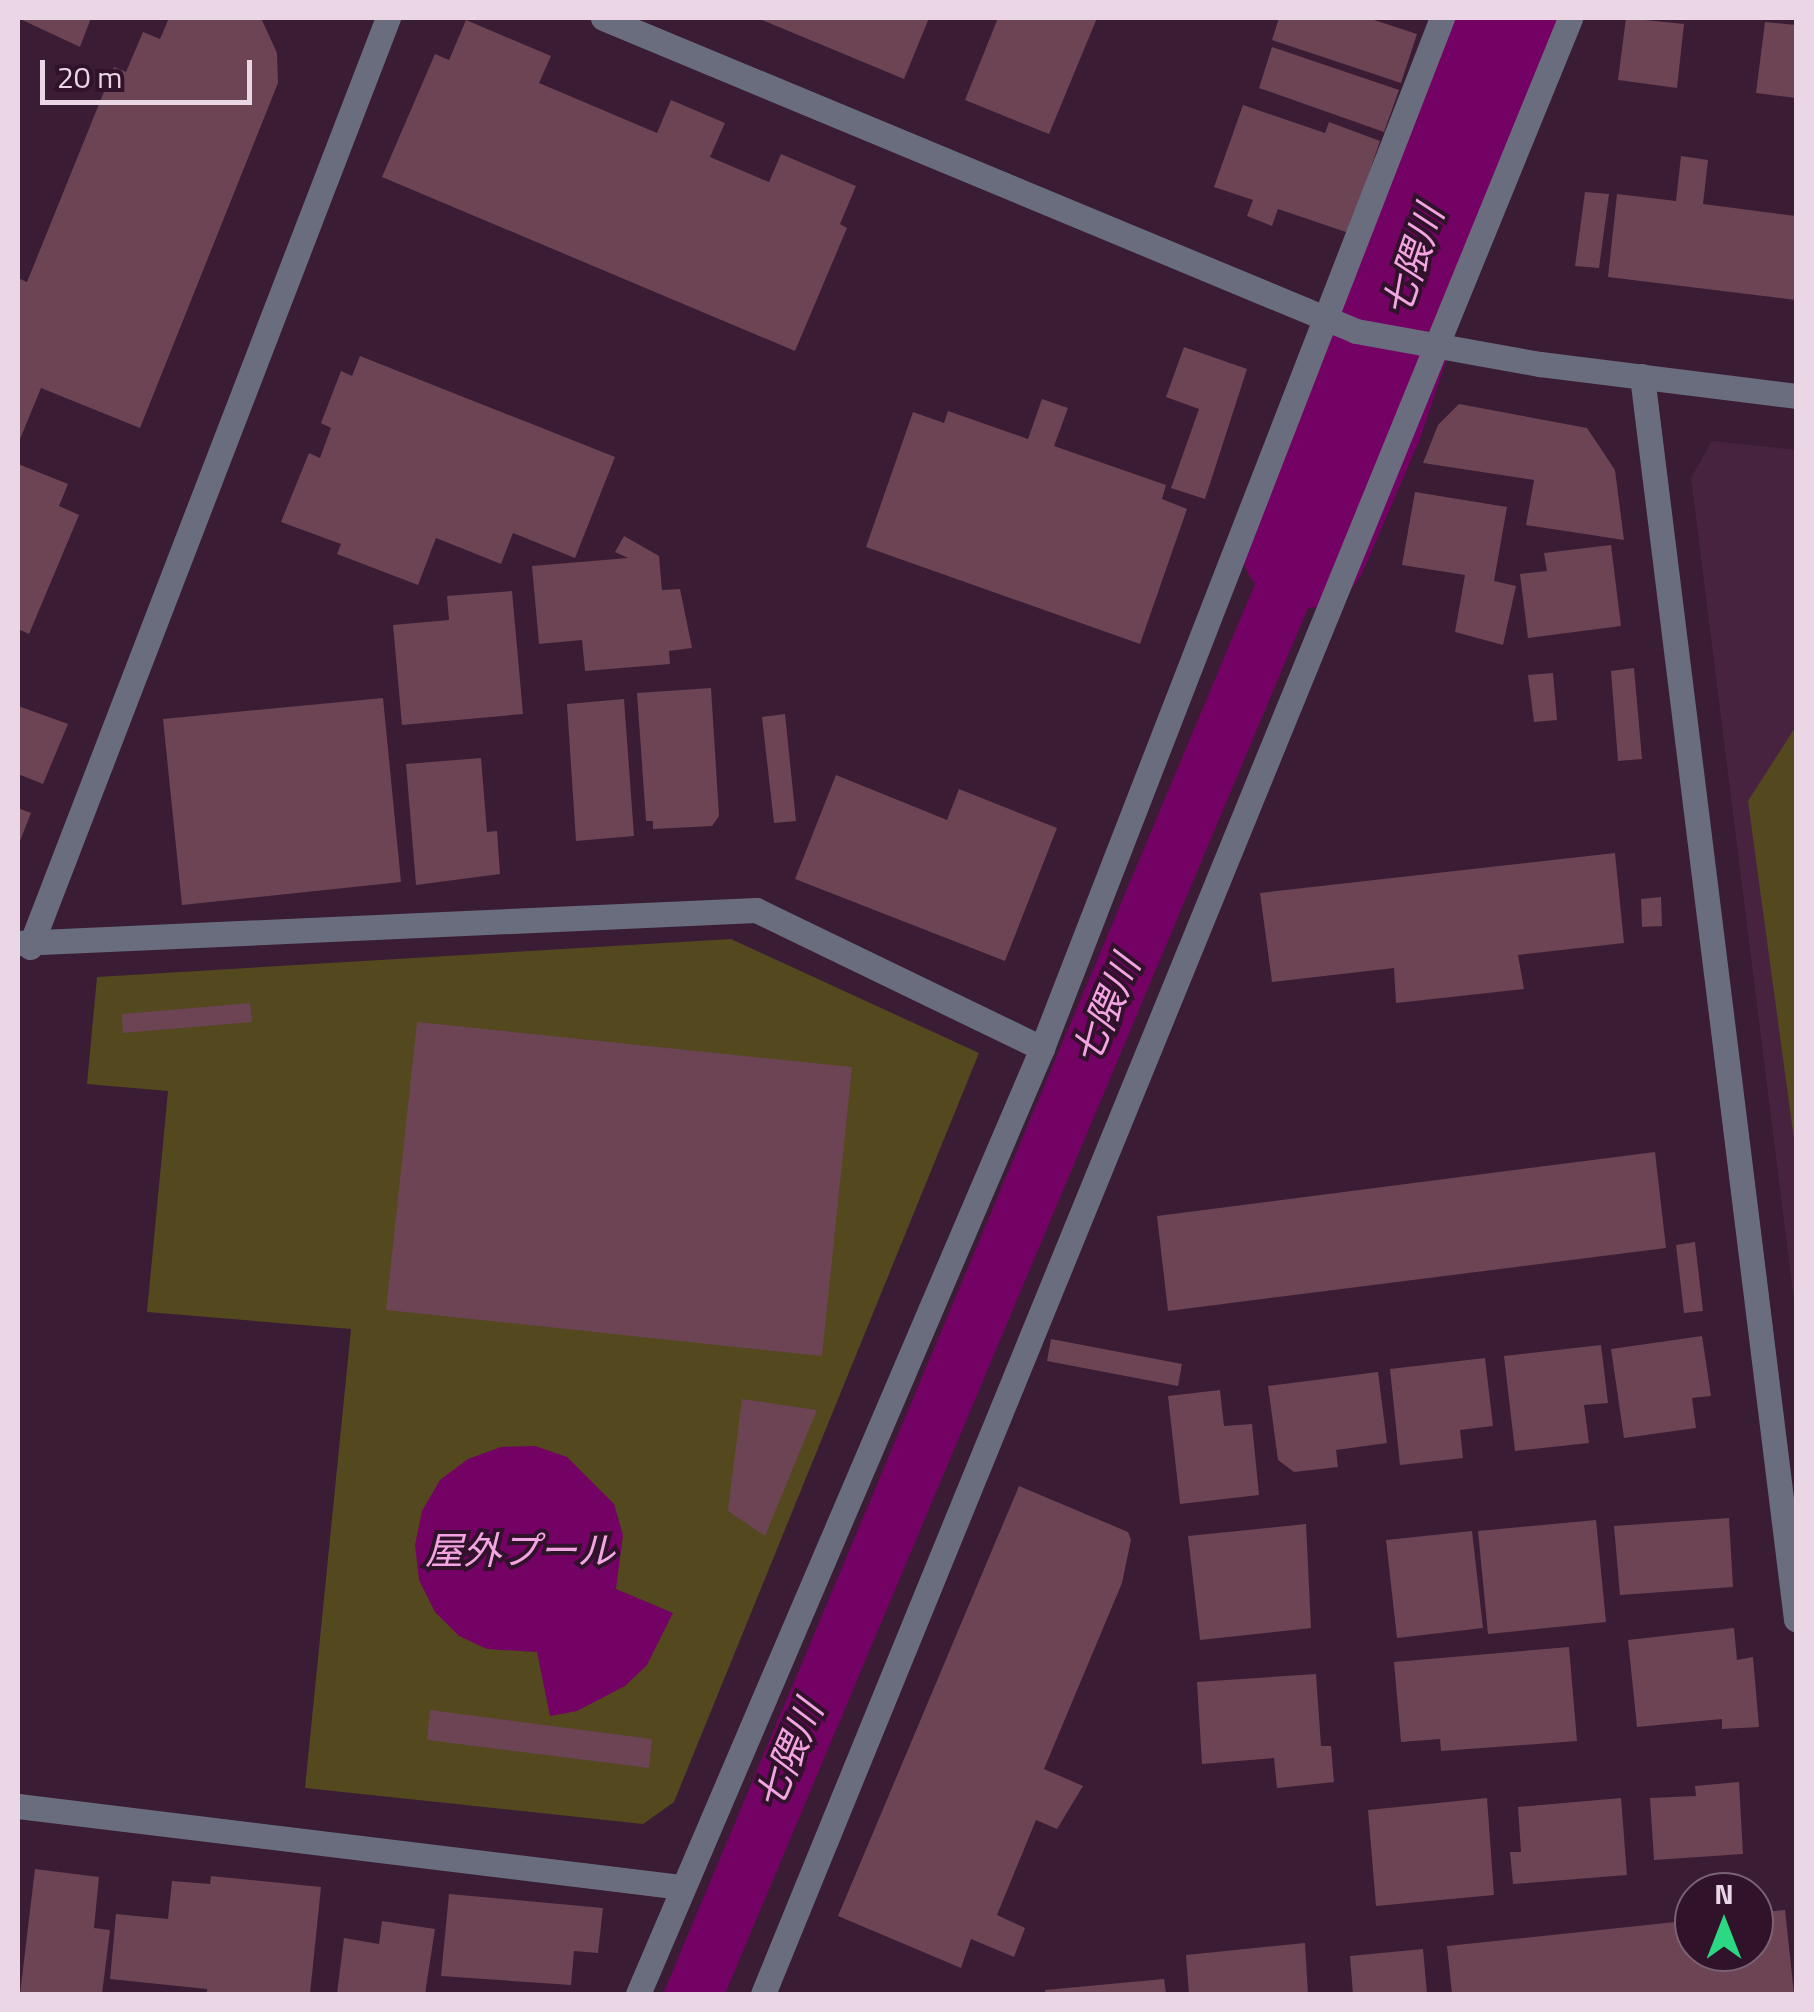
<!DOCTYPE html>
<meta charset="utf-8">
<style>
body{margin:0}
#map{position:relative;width:1814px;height:2012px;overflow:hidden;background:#3a1d34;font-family:"Titillium Web","Noto Sans JP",sans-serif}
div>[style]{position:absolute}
.built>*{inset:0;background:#472340}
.green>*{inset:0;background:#53481e}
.water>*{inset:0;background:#740265}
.river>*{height:128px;margin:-64px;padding:0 64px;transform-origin:64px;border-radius:64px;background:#740265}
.building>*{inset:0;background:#6c4454}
.minor>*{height:25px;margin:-12.5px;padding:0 12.5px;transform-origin:12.5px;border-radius:12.5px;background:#696d7e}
span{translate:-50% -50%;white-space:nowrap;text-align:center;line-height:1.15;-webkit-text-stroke:8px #30132a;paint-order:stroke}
.water-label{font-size:38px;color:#f3a5e1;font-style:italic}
.frame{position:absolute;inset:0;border:20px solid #ead6e4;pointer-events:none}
.north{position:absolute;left:1674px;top:1872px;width:100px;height:100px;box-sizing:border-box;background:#30132a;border:2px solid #7a6174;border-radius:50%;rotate:0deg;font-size:28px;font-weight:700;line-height:40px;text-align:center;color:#ead6e4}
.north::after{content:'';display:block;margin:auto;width:35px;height:45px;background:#2dd884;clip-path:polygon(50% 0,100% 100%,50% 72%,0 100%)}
.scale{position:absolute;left:40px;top:60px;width:212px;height:45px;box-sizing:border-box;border:5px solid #ead6e4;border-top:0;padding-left:12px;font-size:30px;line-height:35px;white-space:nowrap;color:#ead6e4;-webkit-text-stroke:8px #30132a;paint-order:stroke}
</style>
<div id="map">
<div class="built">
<div style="clip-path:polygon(1712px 441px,1796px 450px,1796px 1316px,1691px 478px)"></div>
</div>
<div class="green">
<div style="clip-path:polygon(1796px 726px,1796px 1154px,1748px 801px)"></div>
<div style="clip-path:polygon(731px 939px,979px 1053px,674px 1802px,643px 1824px,305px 1788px,351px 1329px,147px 1312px,168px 1091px,87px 1084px,97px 977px)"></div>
</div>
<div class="water">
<div style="clip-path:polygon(1479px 18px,1543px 18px,1430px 302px,1375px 278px)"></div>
<div style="clip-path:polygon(1344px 372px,1398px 394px,725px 1994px,663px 1994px)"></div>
<div style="clip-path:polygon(535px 1446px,567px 1457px,614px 1504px,623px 1535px,616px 1589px,673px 1613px,647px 1665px,625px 1686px,577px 1711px,550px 1716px,537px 1652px,487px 1649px,459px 1636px,435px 1612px,419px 1580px,415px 1545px,422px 1511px,440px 1480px,468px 1459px,501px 1447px)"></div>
</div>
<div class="river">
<div style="left:1305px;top:544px;width:139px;rotate:-66.7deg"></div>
<div style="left:1360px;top:416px;width:210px;rotate:-71.4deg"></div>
<div style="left:1427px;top:217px;width:214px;rotate:-68.3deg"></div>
</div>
<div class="building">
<div style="clip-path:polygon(18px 18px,91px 18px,80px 47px)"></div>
<div style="clip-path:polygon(169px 18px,261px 18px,277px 53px,278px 83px,140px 428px,41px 388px,18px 444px,18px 278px,27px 282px,114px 67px,126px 72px,143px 32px,160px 39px)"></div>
<div style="clip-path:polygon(757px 18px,929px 18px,904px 79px)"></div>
<div style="clip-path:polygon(998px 18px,1097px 18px,1049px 134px,965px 100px)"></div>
<div style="clip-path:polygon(1279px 18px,1368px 18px,1417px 34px,1401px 83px,1272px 40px)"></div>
<div style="clip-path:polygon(1626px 18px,1684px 24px,1677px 88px,1618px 80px)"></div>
<div style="clip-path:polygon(466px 20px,551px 56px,539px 83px,657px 133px,671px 100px,725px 123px,710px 157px,769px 182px,781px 154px,856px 186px,840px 224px,847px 228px,795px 351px,382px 177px,435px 54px,449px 60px)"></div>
<div style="clip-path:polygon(1765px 22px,1796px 25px,1796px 98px,1756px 93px)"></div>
<div style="clip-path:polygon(1272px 47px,1399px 90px,1384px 132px,1259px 88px)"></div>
<div style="clip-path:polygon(1243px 105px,1325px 133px,1329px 122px,1380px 141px,1349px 233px,1278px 209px,1272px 226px,1247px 216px,1253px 200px,1214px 187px)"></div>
<div style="clip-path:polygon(1681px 156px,1708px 160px,1703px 204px,1796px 216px,1796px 300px,1608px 277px,1617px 194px,1676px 201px)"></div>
<div style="clip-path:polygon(1585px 192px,1609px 194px,1599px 268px,1575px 266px)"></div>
<div style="clip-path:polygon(1184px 347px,1247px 369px,1205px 499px,1171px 488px,1199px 409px,1166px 397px)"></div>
<div style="clip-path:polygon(360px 356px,615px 457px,575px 558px,513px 533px,501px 564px,436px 538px,418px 585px,337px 554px,341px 544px,281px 522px,309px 453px,320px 458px,331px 428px,321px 423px,341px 371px,352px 376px)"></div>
<div style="clip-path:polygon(1042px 399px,1068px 408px,1054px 446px,1166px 485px,1162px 499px,1187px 509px,1140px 644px,866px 547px,913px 412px,944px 423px,948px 411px,1028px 439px)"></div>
<div style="clip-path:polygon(1459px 404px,1587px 428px,1615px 470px,1624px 540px,1526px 525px,1534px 480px,1423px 463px,1438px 425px)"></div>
<div style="clip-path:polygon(18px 464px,68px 484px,59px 506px,79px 515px,29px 634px,18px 629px)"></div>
<div style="clip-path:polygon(1415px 492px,1507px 507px,1494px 581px,1516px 586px,1503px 645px,1455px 632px,1465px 575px,1402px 565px)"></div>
<div style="clip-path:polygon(624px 536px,659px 556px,662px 590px,680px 589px,692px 648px,669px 651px,670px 664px,585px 671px,582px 640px,539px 644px,532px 566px,628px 558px,615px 552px)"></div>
<div style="clip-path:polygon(1611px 545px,1621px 626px,1528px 638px,1520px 574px,1547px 571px,1544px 553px)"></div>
<div style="clip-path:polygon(512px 591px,523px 714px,402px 725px,393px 625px,449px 620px,447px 596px)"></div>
<div style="clip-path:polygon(1634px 668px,1642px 759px,1618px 761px,1611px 671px)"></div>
<div style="clip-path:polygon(1553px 673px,1557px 720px,1534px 722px,1528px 675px)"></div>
<div style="clip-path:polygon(711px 688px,719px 816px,712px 826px,653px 829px,653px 821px,646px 821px,637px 693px)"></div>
<div style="clip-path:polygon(383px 698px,401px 882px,182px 905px,163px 719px)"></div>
<div style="clip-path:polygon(624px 699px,634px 836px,576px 841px,567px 704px)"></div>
<div style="clip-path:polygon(18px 706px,68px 724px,43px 784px,18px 774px)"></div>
<div style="clip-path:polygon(785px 714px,796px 821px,774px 823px,762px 717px)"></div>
<div style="clip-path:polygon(481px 758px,487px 832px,497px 831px,500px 874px,416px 885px,406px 764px)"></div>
<div style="clip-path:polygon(836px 775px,947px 820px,959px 789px,1057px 828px,1005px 961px,795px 879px)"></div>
<div style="clip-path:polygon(18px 808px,31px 813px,18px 846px)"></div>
<div style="clip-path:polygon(1615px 853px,1624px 943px,1518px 955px,1524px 989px,1396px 1003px,1394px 968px,1272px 982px,1260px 893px)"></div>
<div style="clip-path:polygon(1661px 897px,1662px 926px,1642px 927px,1641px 899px)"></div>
<div style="clip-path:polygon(250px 1003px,252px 1022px,123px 1033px,122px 1014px)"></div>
<div style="clip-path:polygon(417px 1022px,852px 1067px,822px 1356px,386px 1310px)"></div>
<div style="clip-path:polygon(1655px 1152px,1666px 1248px,1168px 1311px,1157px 1216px)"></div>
<div style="clip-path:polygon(1695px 1242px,1703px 1311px,1684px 1313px,1676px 1245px)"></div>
<div style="clip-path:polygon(1702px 1336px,1711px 1396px,1692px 1398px,1696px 1428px,1624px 1438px,1611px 1349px)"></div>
<div style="clip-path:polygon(1051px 1339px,1182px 1364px,1178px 1386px,1047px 1361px)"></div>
<div style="clip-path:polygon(1601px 1345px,1608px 1403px,1584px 1405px,1589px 1443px,1515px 1451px,1504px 1356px)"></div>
<div style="clip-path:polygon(1485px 1358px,1493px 1426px,1460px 1430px,1463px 1458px,1400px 1465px,1390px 1369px)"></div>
<div style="clip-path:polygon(1378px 1372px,1387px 1443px,1336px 1450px,1338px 1467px,1294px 1472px,1278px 1460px,1268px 1386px)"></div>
<div style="clip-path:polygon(1220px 1390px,1224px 1426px,1252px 1424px,1259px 1495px,1180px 1504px,1168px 1396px)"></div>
<div style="clip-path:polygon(742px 1399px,817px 1410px,765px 1536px,728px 1511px)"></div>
<div style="clip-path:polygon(1019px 1486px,1128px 1532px,1131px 1540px,1122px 1583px,1044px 1769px,1083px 1786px,1057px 1829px,1036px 1820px,997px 1915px,1025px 1928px,1014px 1957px,971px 1939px,961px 1968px,838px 1916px)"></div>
<div style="clip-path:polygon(1729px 1518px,1733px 1587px,1620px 1595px,1614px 1526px)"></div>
<div style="clip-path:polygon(1596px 1520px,1606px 1622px,1488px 1634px,1478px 1531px)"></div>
<div style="clip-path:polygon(1306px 1524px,1311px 1628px,1200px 1640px,1188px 1536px)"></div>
<div style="clip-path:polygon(1472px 1531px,1483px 1628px,1397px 1638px,1386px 1540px)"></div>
<div style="clip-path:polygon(1734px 1628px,1737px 1660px,1753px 1657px,1759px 1727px,1722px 1729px,1722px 1719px,1637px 1727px,1628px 1640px)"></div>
<div style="clip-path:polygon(1569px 1647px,1577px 1741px,1441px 1751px,1440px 1739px,1401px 1742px,1394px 1662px)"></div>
<div style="clip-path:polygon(1316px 1674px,1321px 1746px,1331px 1746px,1334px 1782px,1277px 1788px,1274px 1758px,1202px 1764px,1197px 1682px)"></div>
<div style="clip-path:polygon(430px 1710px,652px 1739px,649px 1768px,427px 1740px)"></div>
<div style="clip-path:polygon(1739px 1782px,1743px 1854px,1654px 1860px,1650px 1798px,1696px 1796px,1695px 1786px)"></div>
<div style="clip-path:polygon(1487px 1798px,1494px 1895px,1376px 1906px,1368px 1810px)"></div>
<div style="clip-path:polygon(1621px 1798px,1627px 1875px,1513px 1884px,1510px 1852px,1521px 1852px,1518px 1807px)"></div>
<div style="clip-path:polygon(35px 1869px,99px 1877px,94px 1928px,110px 1930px,102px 1994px,20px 1994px)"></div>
<div style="clip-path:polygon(211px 1876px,321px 1887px,310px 1994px,207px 1994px,207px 1989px,110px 1979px,116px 1914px,168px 1919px,172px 1881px,210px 1884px)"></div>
<div style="clip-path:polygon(449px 1894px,603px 1908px,598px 1953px,574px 1951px,571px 1985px,441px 1976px)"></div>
<div style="clip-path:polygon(1785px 1910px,1794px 1994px,1452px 1994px,1447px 1946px,1694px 1920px,1694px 1952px,1754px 1952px,1754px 1913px)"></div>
<div style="clip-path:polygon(382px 1921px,435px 1929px,425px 1994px,337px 1994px,344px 1938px,379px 1944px)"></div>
<div style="clip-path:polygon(1305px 1943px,1308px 1994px,1189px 1994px,1186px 1955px)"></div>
<div style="clip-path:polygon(1423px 1949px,1427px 1994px,1353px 1994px,1350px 1956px)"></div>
<div style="clip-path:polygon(1164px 1979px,1166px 1994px,1046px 1994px,1045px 1990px)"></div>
</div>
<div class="minor">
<div style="left:603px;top:18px;width:815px;rotate:22.57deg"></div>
<div style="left:1356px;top:331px;width:187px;rotate:10.2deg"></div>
<div style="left:1540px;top:364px;width:258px;rotate:7.1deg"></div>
<div style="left:1642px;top:376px;width:1253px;rotate:82.94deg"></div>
<div style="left:18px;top:943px;width:739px;rotate:-2.56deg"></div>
<div style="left:756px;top:910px;width:318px;rotate:25.8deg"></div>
<div style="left:30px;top:947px;width:996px;rotate:-68.93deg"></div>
<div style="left:18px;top:1806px;width:669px;rotate:6.96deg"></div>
<div style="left:638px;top:1994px;width:1029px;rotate:-66.87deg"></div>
<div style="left:1042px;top:1048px;width:1105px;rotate:-68.78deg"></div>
<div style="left:763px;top:1994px;width:2134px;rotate:-67.78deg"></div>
</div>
<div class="water-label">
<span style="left:1413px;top:261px;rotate:-71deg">七隈川</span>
<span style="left:1106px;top:1010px;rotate:-67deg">七隈川</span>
<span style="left:520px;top:1551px">屋外プール</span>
<span style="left:789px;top:1755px;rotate:-67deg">七隈川</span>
</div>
<div class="frame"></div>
<div class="north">N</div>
<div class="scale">20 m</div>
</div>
